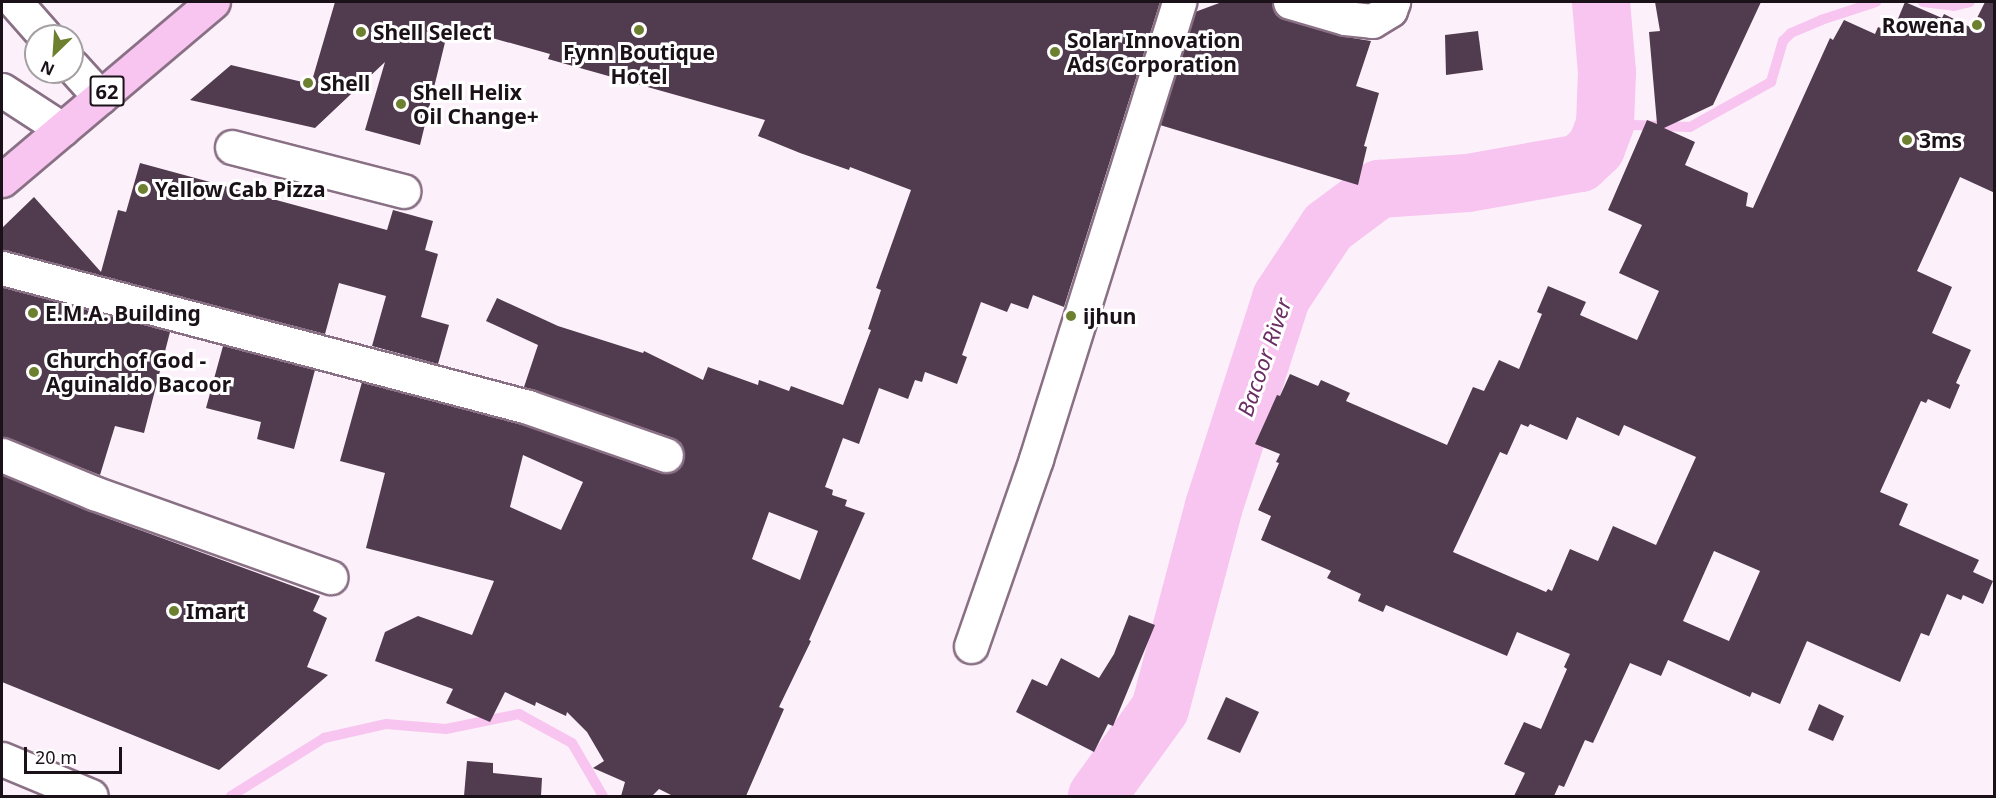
<!DOCTYPE html>
<style>
body{margin:0}
#map{position:relative;width:1996px;height:798px;overflow:hidden;background:#fcf1fa;font-family:"Noto Sans",sans-serif}
div>[style]{position:absolute}
.stream>*{height:10px;margin:-5px;padding:0 5px;transform-origin:5px;border-radius:5px;background:#f8c4f0}
.river>*{height:58px;margin:-29px;padding:0 29px;transform-origin:29px;border-radius:29px;background:#f8c4f0}
.building>*{inset:0;background:#513b4e}
.roads{filter:drop-shadow(2px 0 #897085) drop-shadow(-2px 0 #897085) drop-shadow(0 2px #897085) drop-shadow(0 -2px #897085)}
.minor>*{height:33px;margin:-16.5px;padding:0 16.5px;transform-origin:16.5px;border-radius:16.5px;background:#fff}
.highway>*{height:33px;margin:-16.5px;padding:0 16.5px;transform-origin:16.5px;border-radius:16.5px;background:#f7c5f0}
.dots>*{width:16px;height:16px;translate:-50% -50%;box-sizing:border-box;border:3px solid #fff;border-radius:50%}
span{translate:-50% -50%;white-space:nowrap;text-align:center;line-height:1.15;-webkit-text-stroke:6px #fff;paint-order:stroke}
.shield-label span{padding:2px 4px;background:#fff;border:2px solid;border-radius:4px;-webkit-text-stroke-width:0}
.shield-label{font-size:20px;color:#1b1219;font-weight:700}
.poi-label{font-size:21px;color:#1b1219;font-weight:700}
.right{translate:-100% -50%;text-align:right}
.left{translate:0 -50%;text-align:left}
.water-label{font-size:22px;color:#6a2e64;font-style:italic}
.frame{position:absolute;inset:0;border:3px solid #1b1219;pointer-events:none}
.north{position:absolute;left:24px;top:24px;width:60px;height:60px;box-sizing:border-box;background:#fff;border:2px solid #a4a0a3;border-radius:50%;rotate:205deg;font-size:16px;font-weight:700;line-height:24px;text-align:center;color:#1b1219}
.north::after{content:'';display:block;margin:auto;width:21px;height:27px;background:#6d8030;clip-path:polygon(50% 0,100% 100%,50% 72%,0 100%)}
.scale{position:absolute;left:24px;top:747px;width:98px;height:27px;box-sizing:border-box;border:3px solid #1b1219;border-top:0;padding-left:8px;font-size:18px;line-height:21px;white-space:nowrap;color:#1b1219;-webkit-text-stroke:4px #fff;paint-order:stroke}
</style>
<div id="map">
<div class="stream">
<div style="left:1923px;top:2px;width:31px;rotate:7deg"></div>
<div style="left:1954px;top:6px;width:16px;rotate:-14deg"></div>
<div style="left:1605px;top:124px;width:85px;rotate:2deg"></div>
<div style="left:1690px;top:127px;width:93px;rotate:-29.1deg"></div>
<div style="left:1771px;top:82px;width:43px;rotate:-73.7deg"></div>
<div style="left:1783px;top:41px;width:11px;rotate:-45deg"></div>
<div style="left:1791px;top:33px;width:33px;rotate:-23deg"></div>
<div style="left:1821px;top:20px;width:58px;rotate:-18.1deg"></div>
<div style="left:231px;top:796px;width:110px;rotate:-31.9deg"></div>
<div style="left:324px;top:738px;width:64px;rotate:-12.7deg"></div>
<div style="left:386px;top:724px;width:60px;rotate:4.8deg"></div>
<div style="left:446px;top:729px;width:75px;rotate:-11.6deg"></div>
<div style="left:519px;top:714px;width:60px;rotate:28.7deg"></div>
<div style="left:572px;top:743px;width:61px;rotate:59.7deg"></div>
</div>
<div class="river">
<div style="left:1097px;top:796px;width:107px;rotate:-54.1deg"></div>
<div style="left:1160px;top:709px;width:210px;rotate:-75.1deg"></div>
<div style="left:1214px;top:506px;width:219px;rotate:-72.1deg"></div>
<div style="left:1281px;top:298px;width:85px;rotate:-56.5deg"></div>
<div style="left:1328px;top:227px;width:64px;rotate:-36.7deg"></div>
<div style="left:1379px;top:189px;width:89px;rotate:-3.9deg"></div>
<div style="left:1468px;top:183px;width:114px;rotate:-10.1deg"></div>
<div style="left:1580px;top:163px;width:22px;rotate:-43deg"></div>
<div style="left:1596px;top:148px;width:26px;rotate:-69deg"></div>
<div style="left:1605px;top:124px;width:52px;rotate:-87.8deg"></div>
<div style="left:1607px;top:72px;width:70px;rotate:-94.9deg"></div>
</div>
<div class="building">
<div style="clip-path:polygon(evenodd,335px 2px,1160px 2px,1064px 307px,1033px 295px,1028px 309px,1011px 303px,1007px 312px,981px 302px,962px 355px,967px 357px,957px 384px,925px 372px,922px 382px,915px 380px,908px 399px,879px 388px,859px 444px,843px 438px,825px 487px,833px 490px,832px 495px,847px 500px,845px 506px,865px 513px,809px 640px,811px 641px,779px 707px,784px 709px,746px 796px,673px 796px,659px 789px,652px 796px,621px 796px,625px 782px,593px 768px,604px 761px,587px 732px,567px 712px,566px 716px,536px 702px,535px 706px,505px 692px,490px 722px,446px 703px,453px 689px,375px 661px,385px 632px,418px 616px,472px 635px,494px 581px,366px 548px,385px 473px,340px 461px,362px 382px,523px 425px,660px 473px,670px 473px,679px 469px,684px 461px,684px 452px,681px 443px,673px 438px,524px 387px,538px 345px,486px 321px,497px 298px,558px 326px,643px 353px,644px 351px,703px 380px,708px 367px,758px 385px,759px 380px,789px 391px,791px 386px,843px 405px,871px 330px,868px 329px,881px 290px,876px 288px,911px 190px,850px 167px,849px 170px,800px 153px,758px 136px,765px 120px,548px 59px,550px 54px,449px 26px,420px 145px,365px 130px,385px 62px,315px 128px,190px 100px,231px 65px,311px 84px,335px 2px,523px 455px,583px 482px,561px 530px,510px 507px,523px 455px,335px 2px,769px 512px,818px 531px,800px 580px,752px 559px,769px 512px)"></div>
<div style="clip-path:polygon(1222px 2px,1272px 2px,1276px 15px,1285px 20px,1340px 36px,1371px 41px,1356px 86px,1379px 93px,1364px 146px,1367px 147px,1358px 185px,1160px 125px,1195px 12px)"></div>
<div style="clip-path:polygon(evenodd,1655px 2px,1761px 2px,1713px 105px,1664px 128px,1695px 142px,1685px 165px,1748px 193px,1746px 206px,1753px 208px,1830px 38px,1833px 40px,1844px 20px,1875px 34px,1878px 27px,1892px 33px,1905px 2px,1942px 18px,1944px 14px,1972px 28px,1985px 2px,1995px 2px,1995px 193px,1960px 177px,1917px 271px,1952px 287px,1932px 333px,1971px 350px,1956px 383px,1960px 385px,1950px 409px,1928px 399px,1926px 403px,1921px 401px,1880px 492px,1908px 504px,1899px 525px,1979px 560px,1973px 572px,1993px 581px,1983px 604px,1963px 595px,1961px 600px,1947px 594px,1929px 636px,1921px 633px,1900px 682px,1807px 641px,1780px 704px,1752px 692px,1750px 697px,1668px 660px,1661px 676px,1630px 663px,1593px 743px,1585px 740px,1564px 787px,1559px 785px,1554px 796px,1514px 796px,1525px 773px,1504px 764px,1524px 722px,1541px 729px,1567px 669px,1564px 667px,1570px 654px,1517px 632px,1507px 656px,1386px 605px,1383px 612px,1358px 601px,1361px 594px,1327px 578px,1331px 571px,1261px 540px,1271px 516px,1258px 510px,1279px 463px,1276px 462px,1280px 454px,1255px 444px,1277px 395px,1280px 396px,1290px 374px,1318px 386px,1321px 380px,1350px 393px,1346px 401px,1447px 445px,1473px 387px,1484px 391px,1499px 360px,1519px 369px,1542px 314px,1537px 312px,1548px 286px,1586px 302px,1580px 315px,1637px 340px,1659px 291px,1619px 273px,1642px 225px,1608px 210px,1647px 120px,1657px 124px,1649px 32px,1660px 31px,1655px 2px,1577px 417px,1619px 436px,1624px 425px,1696px 457px,1656px 545px,1613px 526px,1598px 561px,1570px 549px,1552px 591px,1548px 589px,1546px 592px,1453px 552px,1500px 452px,1507px 455px,1521px 424px,1528px 427px,1530px 424px,1567px 440px,1577px 417px,1655px 2px,1714px 551px,1760px 571px,1729px 641px,1683px 621px,1714px 551px)"></div>
<div style="clip-path:polygon(1478px 31px,1483px 70px,1446px 75px,1445px 35px)"></div>
<div style="clip-path:polygon(140px 163px,387px 230px,393px 210px,433px 221px,425px 250px,438px 254px,421px 317px,449px 325px,438px 364px,372px 346px,386px 296px,339px 283px,325px 334px,2px 250px,2px 228px,34px 197px,101px 272px,118px 210px,126px 212px)"></div>
<div style="clip-path:polygon(2px 287px,170px 332px,144px 433px,115px 426px,100px 475px,2px 437px)"></div>
<div style="clip-path:polygon(223px 346px,315px 370px,294px 449px,257px 439px,261px 422px,206px 408px)"></div>
<div style="clip-path:polygon(2px 475px,88px 511px,320px 596px,313px 611px,327px 618px,307px 667px,328px 675px,219px 770px,2px 682px)"></div>
<div style="clip-path:polygon(1129px 615px,1155px 625px,1113px 726px,1108px 724px,1094px 752px,1016px 712px,1032px 679px,1047px 686px,1061px 658px,1099px 678px,1114px 654px)"></div>
<div style="clip-path:polygon(1226px 697px,1259px 712px,1240px 753px,1207px 739px)"></div>
<div style="clip-path:polygon(1819px 704px,1844px 716px,1833px 741px,1808px 730px)"></div>
<div style="clip-path:polygon(467px 761px,493px 763px,493px 773px,542px 778px,541px 796px,464px 796px)"></div>
</div>
<div class="roads">
<div class="minor">
<div style="left:15px;top:2px;width:45px;rotate:48.6deg"></div>
<div style="left:1290px;top:2px;width:57px;rotate:16.2deg"></div>
<div style="left:1345px;top:18px;width:27px;rotate:6deg"></div>
<div style="left:1372px;top:21px;width:21px;rotate:-31deg"></div>
<div style="left:1390px;top:10px;width:9px;rotate:-69deg"></div>
<div style="left:72px;top:66px;width:42px;rotate:47.9deg"></div>
<div style="left:2px;top:90px;width:72px;rotate:33deg"></div>
<div style="left:232px;top:147px;width:177px;rotate:14.4deg"></div>
<div style="left:2px;top:268px;width:544px;rotate:14.8deg"></div>
<div style="left:528px;top:407px;width:146px;rotate:19.2deg"></div>
<div style="left:2px;top:455px;width:100px;rotate:22.4deg"></div>
<div style="left:94px;top:493px;width:251px;rotate:19.6deg"></div>
<div style="left:971px;top:646px;width:198px;rotate:-70.8deg"></div>
<div style="left:1036px;top:459px;width:479px;rotate:-72.6deg"></div>
<div style="left:2px;top:759px;width:96px;rotate:22.6deg"></div>
</div>
<div class="highway">
<div style="left:2px;top:180px;width:276px;rotate:-40.2deg"></div>
</div>
</div>
<div class="dots">
<div style="left:1977px;top:25px;background:#6d8030"></div>
<div style="left:639px;top:30px;background:#6d8030"></div>
<div style="left:361px;top:32px;background:#6d8030"></div>
<div style="left:1055px;top:52px;background:#6d8030"></div>
<div style="left:308px;top:83px;background:#6d8030"></div>
<div style="left:401px;top:104px;background:#6d8030"></div>
<div style="left:1907px;top:140px;background:#6d8030"></div>
<div style="left:143px;top:189px;background:#6d8030"></div>
<div style="left:33px;top:313px;background:#6d8030"></div>
<div style="left:1071px;top:316px;background:#6d8030"></div>
<div style="left:34px;top:372px;background:#6d8030"></div>
<div style="left:174px;top:611px;background:#6d8030"></div>
</div>
<div class="shield-label">
<span style="left:107px;top:91px">62</span>
</div>
<div class="poi-label">
<span class="right" style="left:1965px;top:25px">Rowena</span>
<span class="left" style="left:373px;top:32px">Shell Select</span>
<span class="left" style="left:1067px;top:52px">Solar Innovation<br>Ads Corporation</span>
<span style="left:639px;top:64px">Fynn Boutique<br>Hotel</span>
<span class="left" style="left:320px;top:83px">Shell</span>
<span class="left" style="left:413px;top:104px">Shell Helix<br>Oil Change+</span>
<span class="left" style="left:1919px;top:140px">3ms</span>
<span class="left" style="left:155px;top:189px">Yellow Cab Pizza</span>
<span class="left" style="left:45px;top:313px">E.M.A. Building</span>
<span class="left" style="left:1083px;top:316px">ijhun</span>
<span class="left" style="left:46px;top:372px">Church of God -<br>Aguinaldo Bacoor</span>
<span class="left" style="left:186px;top:611px">Imart</span>
</div>
<div class="water-label">
<span style="left:1264px;top:357px;rotate:-71deg">Bacoor River</span>
</div>
<div class="frame"></div>
<div class="north">N</div>
<div class="scale">20 m</div>
</div>
